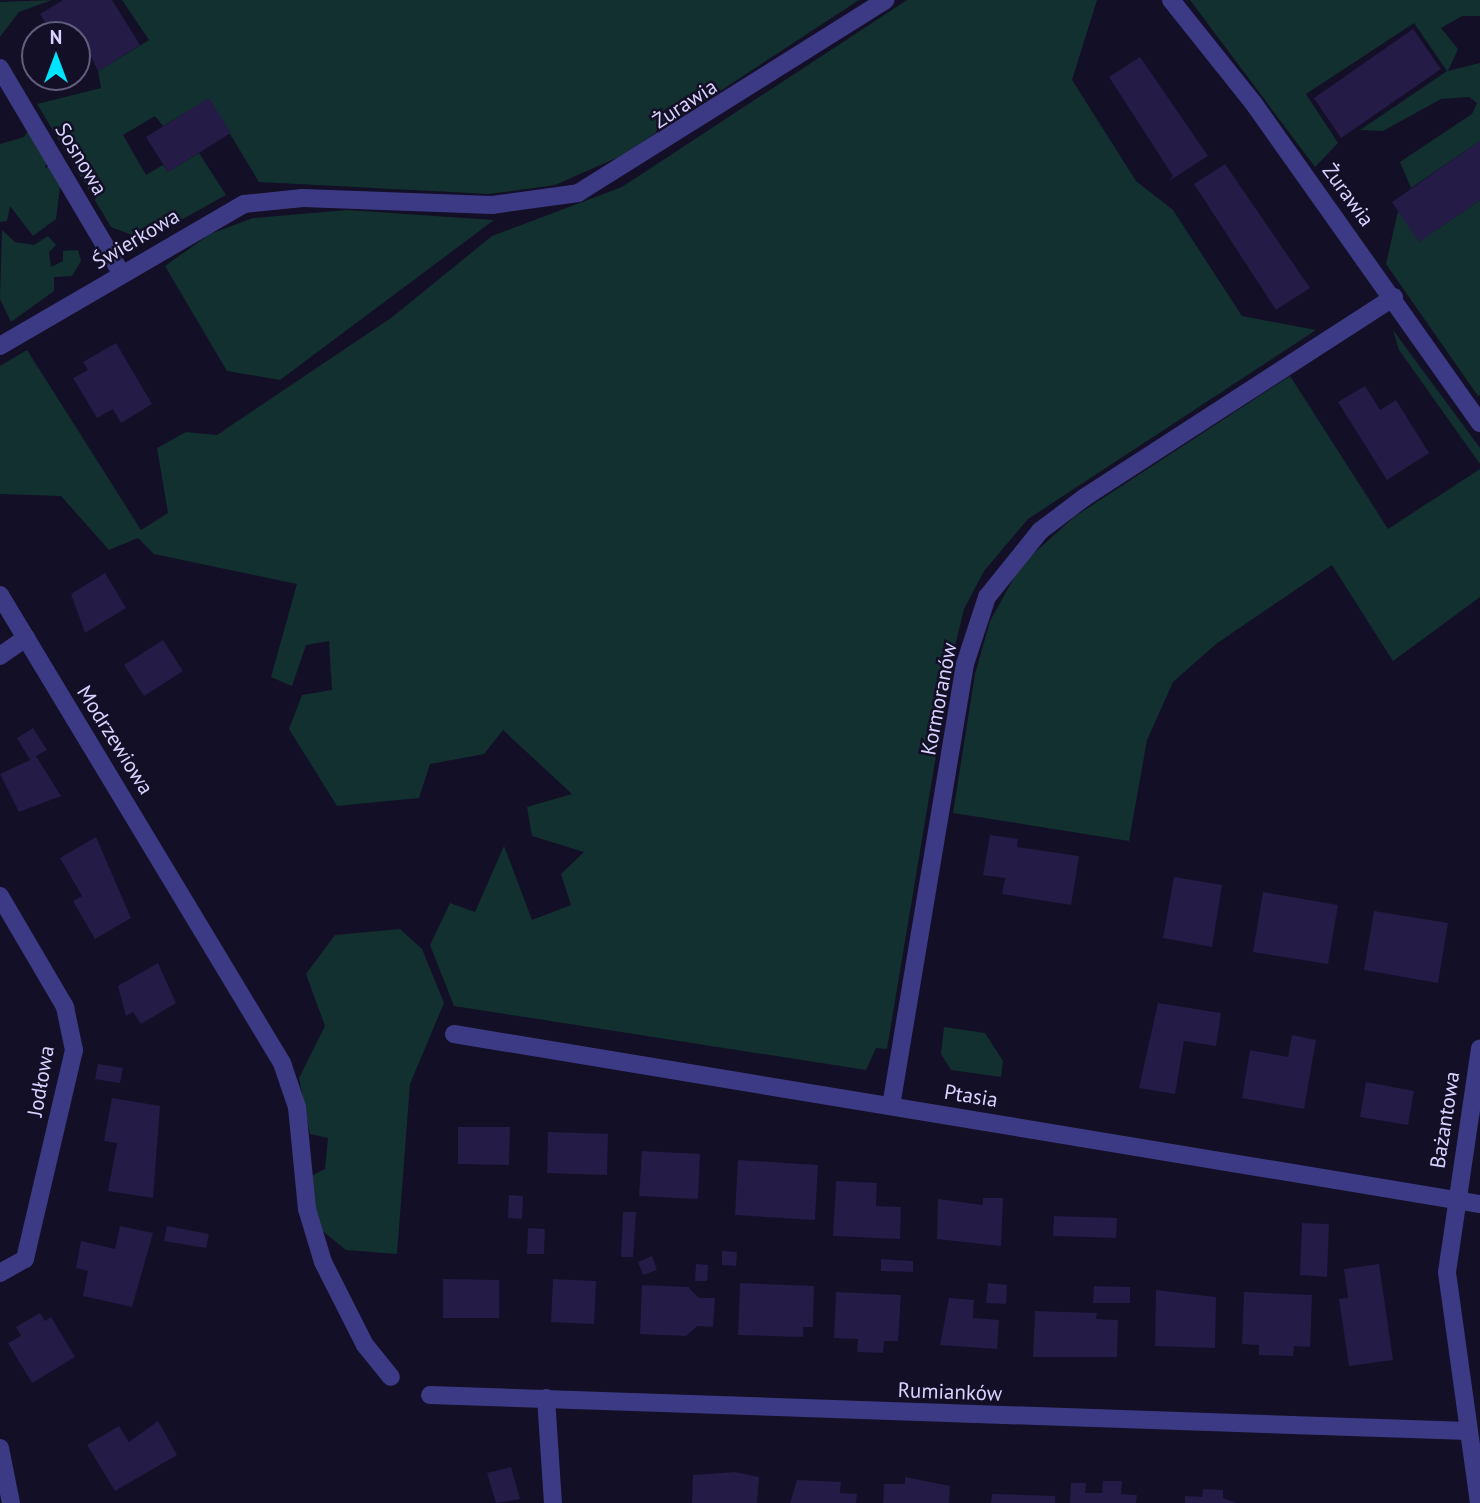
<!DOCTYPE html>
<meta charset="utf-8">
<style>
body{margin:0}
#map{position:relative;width:1480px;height:1503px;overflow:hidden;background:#130f26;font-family:"PT Sans",sans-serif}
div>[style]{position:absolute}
.green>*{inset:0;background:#12302f}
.building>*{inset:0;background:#241b47}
.minor>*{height:18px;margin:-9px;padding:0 9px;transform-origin:9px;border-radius:9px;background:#3d3a85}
span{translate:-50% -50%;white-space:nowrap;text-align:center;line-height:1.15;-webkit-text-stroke:5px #130f26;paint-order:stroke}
.street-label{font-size:21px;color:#d9d4ff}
.north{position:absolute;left:21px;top:21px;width:70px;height:70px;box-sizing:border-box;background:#130f26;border:2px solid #625e7d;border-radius:50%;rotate:0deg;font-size:19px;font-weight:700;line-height:28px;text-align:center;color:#d9d4ff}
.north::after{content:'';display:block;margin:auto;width:24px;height:32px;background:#00e5ff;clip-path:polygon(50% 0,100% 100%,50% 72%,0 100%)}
</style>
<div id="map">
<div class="green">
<div style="clip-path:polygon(52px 0,19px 12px,0 37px,0 2px)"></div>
<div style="clip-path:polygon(122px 0,859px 0,621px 156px,555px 185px,489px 194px,259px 182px,209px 99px,163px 126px,155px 116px,123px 135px,146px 175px,163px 165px,168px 172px,199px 153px,226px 195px,145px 240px,111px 227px,37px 104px,101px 88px,98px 71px,149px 40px)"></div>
<div style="clip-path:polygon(907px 0,1097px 0,1072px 80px,1136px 181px,1173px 210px,1242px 316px,1316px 330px,1028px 519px,984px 571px,964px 609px,953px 654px,887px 1049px,876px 1048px,866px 1070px,454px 1006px,430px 945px,450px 903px,475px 912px,504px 846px,532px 920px,571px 905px,561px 874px,584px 852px,532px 836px,527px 807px,572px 794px,503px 730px,484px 754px,430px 764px,419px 798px,337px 806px,289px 729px,302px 695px,332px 690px,329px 641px,306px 645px,292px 686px,271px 677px,297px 584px,154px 554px,138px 538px,109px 550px,61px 496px,0 494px,0 366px,27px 350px,141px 530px,168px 513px,157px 448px,186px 432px,217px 435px,391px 318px,492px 236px,622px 187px)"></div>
<div style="clip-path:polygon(1190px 0,1480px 0,1480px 16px,1462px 16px,1441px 28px,1458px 49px,1448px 71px,1480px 63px,1480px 141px,1411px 188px,1400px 162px,1472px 114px,1477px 103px,1469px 97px,1441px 99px,1383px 131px,1360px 130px,1447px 71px,1414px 23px,1306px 94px,1338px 143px,1315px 167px)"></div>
<div style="clip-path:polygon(30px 128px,48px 157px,45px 168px,53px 165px,61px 179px,56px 219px,33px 236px,10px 206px,7px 221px,0 222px,0 144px,24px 137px)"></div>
<div style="clip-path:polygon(1480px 200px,1480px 395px,1478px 396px,1386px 264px,1398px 211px,1420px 241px)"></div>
<div style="clip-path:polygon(347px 210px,494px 220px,280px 380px,227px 371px,165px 266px,210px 234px,253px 218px)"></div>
<div style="clip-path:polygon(2px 230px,15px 242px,34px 245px,48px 236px,56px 245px,49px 252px,51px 267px,63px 261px,63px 251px,78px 250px,81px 261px,72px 276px,54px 277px,54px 291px,11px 322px,0 299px)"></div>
<div style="clip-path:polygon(1393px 330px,1480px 448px,1480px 464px,1399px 350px)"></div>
<div style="clip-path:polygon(1290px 376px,1388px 529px,1480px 469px,1480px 597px,1393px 661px,1332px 565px,1216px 644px,1173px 682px,1147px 740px,1129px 841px,953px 813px,975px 674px,990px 621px,1021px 565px,1074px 517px)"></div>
<div style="clip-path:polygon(400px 929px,422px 949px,444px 1003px,410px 1084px,397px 1254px,346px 1250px,320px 1229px,307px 1178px,325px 1169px,328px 1138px,310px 1134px,299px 1078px,325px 1026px,306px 974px,335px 935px)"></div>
<div style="clip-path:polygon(944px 1027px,985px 1033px,1003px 1061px,1001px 1077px,951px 1070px,941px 1054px)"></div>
</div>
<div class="building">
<div style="clip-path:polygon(63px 0,112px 0,140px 45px,98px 71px,78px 29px,53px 35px,40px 14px)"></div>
<div style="clip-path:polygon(1413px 29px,1441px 69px,1341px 138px,1314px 98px)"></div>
<div style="clip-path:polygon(1140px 57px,1208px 156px,1169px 181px,1173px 176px,1109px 77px)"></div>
<div style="clip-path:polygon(209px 98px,231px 133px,168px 172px,146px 137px)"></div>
<div style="clip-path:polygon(1480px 141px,1480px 200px,1419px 242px,1392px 202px)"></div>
<div style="clip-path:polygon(1225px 164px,1310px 288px,1276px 310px,1194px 184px)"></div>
<div style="clip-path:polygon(116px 343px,152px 404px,121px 423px,113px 409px,97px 418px,73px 378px,88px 370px,83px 362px)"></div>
<div style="clip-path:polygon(1365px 386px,1380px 410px,1396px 400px,1429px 453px,1387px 480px,1338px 402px)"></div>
<div style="clip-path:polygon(105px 573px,126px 608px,85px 633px,71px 594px)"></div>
<div style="clip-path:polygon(163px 640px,183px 671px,144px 696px,124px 665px)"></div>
<div style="clip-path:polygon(33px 728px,47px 750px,36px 756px,61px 796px,19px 812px,0 774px,30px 760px,17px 738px)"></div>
<div style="clip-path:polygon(990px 835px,1018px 839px,1017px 847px,1079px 856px,1071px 905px,1002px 894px,1005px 878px,983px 875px)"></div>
<div style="clip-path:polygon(96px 837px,131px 918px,95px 939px,73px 901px,82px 896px,60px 858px)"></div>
<div style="clip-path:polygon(1174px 877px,1222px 885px,1212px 947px,1163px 938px)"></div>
<div style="clip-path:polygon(1263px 892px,1338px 905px,1328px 964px,1253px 952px)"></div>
<div style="clip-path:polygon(1374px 911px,1448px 923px,1438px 983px,1364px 970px)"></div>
<div style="clip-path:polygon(158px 963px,176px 1003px,141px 1024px,133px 1012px,126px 1016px,118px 986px)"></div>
<div style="clip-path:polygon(1158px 1003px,1221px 1013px,1216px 1046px,1184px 1041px,1175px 1094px,1139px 1088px)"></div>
<div style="clip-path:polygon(1292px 1035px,1316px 1040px,1304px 1109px,1242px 1098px,1250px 1050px,1288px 1057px)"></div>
<div style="clip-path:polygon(98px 1064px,123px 1068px,120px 1083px,95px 1079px)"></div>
<div style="clip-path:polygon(1366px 1082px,1414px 1091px,1408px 1125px,1360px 1117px)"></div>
<div style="clip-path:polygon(112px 1098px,160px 1106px,153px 1198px,108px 1191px,117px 1143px,104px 1141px)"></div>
<div style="clip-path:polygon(458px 1127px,510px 1127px,509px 1165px,458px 1164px)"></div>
<div style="clip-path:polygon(548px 1132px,608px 1134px,607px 1175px,547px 1173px)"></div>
<div style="clip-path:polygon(642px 1151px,700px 1154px,698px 1199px,639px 1196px)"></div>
<div style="clip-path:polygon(738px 1160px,818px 1165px,815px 1220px,735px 1215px)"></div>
<div style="clip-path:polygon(836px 1181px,877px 1183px,876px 1206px,901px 1207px,900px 1239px,833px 1236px)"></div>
<div style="clip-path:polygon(509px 1195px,523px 1196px,522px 1219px,508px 1218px)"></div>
<div style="clip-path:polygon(983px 1198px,1003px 1198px,1001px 1246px,937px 1239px,938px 1199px,983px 1205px)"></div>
<div style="clip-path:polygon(623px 1212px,636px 1212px,633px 1257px,621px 1257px)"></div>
<div style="clip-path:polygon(1054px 1216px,1117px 1218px,1116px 1238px,1053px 1236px)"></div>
<div style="clip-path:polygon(1302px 1223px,1329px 1224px,1327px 1277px,1300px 1275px)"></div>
<div style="clip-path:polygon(120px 1226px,153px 1233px,132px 1307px,83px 1296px,88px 1271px,76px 1268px,81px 1241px,115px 1249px)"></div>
<div style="clip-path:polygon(167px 1226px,209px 1234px,206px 1248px,164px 1241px)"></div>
<div style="clip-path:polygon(528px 1228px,545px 1229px,544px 1254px,527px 1254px)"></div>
<div style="clip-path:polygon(722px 1251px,737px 1252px,736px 1266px,722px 1265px)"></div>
<div style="clip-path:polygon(652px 1256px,657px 1270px,643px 1275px,638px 1262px)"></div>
<div style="clip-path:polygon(881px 1259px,913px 1261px,913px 1272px,881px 1271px)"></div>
<div style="clip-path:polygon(696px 1264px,708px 1265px,707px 1281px,695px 1281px)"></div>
<div style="clip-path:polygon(1379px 1264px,1393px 1360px,1349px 1366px,1339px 1299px,1348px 1298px,1344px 1269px)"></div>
<div style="clip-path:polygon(443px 1279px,499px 1280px,499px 1318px,443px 1318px)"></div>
<div style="clip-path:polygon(553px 1279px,596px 1281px,594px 1324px,551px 1322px)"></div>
<div style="clip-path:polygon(740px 1283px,814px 1286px,813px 1327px,803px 1327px,803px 1337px,738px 1335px)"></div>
<div style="clip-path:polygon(988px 1283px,1007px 1285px,1006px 1304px,986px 1303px)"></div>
<div style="clip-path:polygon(642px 1285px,688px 1287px,699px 1298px,715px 1298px,713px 1327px,697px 1326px,686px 1336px,640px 1334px)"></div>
<div style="clip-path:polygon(1094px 1286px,1130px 1287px,1130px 1303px,1093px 1303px)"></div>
<div style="clip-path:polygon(1156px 1290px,1216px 1297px,1215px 1348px,1155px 1346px)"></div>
<div style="clip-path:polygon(836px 1292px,901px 1295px,898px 1341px,884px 1341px,883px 1353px,857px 1352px,858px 1339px,834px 1338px)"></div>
<div style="clip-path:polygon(1244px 1292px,1312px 1295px,1310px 1347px,1294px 1346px,1293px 1356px,1259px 1355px,1259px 1345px,1242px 1344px)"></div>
<div style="clip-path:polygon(949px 1298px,974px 1300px,973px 1318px,999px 1320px,997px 1349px,940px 1345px)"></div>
<div style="clip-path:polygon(1035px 1311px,1097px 1313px,1096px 1319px,1118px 1320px,1117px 1357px,1033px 1357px)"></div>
<div style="clip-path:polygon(40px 1313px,45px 1321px,51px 1317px,75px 1357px,32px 1383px,8px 1343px,21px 1336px,16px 1327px)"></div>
<div style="clip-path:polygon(158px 1421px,177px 1455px,115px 1491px,87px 1445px,119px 1426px,129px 1442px)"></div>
<div style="clip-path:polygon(511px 1467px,520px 1499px,496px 1503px,487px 1473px)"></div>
<div style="clip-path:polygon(735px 1472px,759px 1477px,757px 1503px,692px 1503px,693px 1475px)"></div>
<div style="clip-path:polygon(905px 1477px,950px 1486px,949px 1503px,883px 1503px,884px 1484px,905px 1484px)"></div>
<div style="clip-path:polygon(797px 1480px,841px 1482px,840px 1493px,857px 1494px,856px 1503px,790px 1503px)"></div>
<div style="clip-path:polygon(1103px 1481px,1122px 1481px,1121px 1494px,1137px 1495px,1136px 1503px,1070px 1503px,1071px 1483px,1086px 1483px,1085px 1493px,1102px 1493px)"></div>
<div style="clip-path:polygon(1203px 1489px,1223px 1490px,1223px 1498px,1237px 1503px,1185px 1503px,1185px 1496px,1202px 1497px)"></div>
<div style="clip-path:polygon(992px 1494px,1055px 1496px,1055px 1503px,991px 1503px)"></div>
</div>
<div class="minor">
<div style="left:1171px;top:0;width:133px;rotate:51.4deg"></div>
<div style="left:1254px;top:104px;width:391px;rotate:54.7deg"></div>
<div style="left:0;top:68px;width:239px;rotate:59.4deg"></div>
<div style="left:0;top:346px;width:282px;rotate:-30.2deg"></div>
<div style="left:244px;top:204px;width:59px;rotate:-5.8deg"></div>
<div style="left:303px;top:198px;width:189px;rotate:2.1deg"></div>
<div style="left:492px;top:205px;width:87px;rotate:-7.9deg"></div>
<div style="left:578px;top:193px;width:363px;rotate:-32.1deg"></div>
<div style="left:0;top:595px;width:546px;rotate:58.93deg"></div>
<div style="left:282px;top:1063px;width:46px;rotate:71.2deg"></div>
<div style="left:297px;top:1107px;width:102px;rotate:84.4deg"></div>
<div style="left:307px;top:1209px;width:55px;rotate:73.2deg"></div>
<div style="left:323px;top:1262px;width:93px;rotate:63.2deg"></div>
<div style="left:365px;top:1345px;width:41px;rotate:50.9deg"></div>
<div style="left:0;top:656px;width:32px;rotate:-35deg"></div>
<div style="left:0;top:896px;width:129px;rotate:59.6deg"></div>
<div style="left:65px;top:1007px;width:44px;rotate:78.2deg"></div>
<div style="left:74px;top:1050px;width:215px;rotate:103.2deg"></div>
<div style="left:25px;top:1259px;width:29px;rotate:151deg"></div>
<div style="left:454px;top:1034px;width:1040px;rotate:9.41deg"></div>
<div style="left:891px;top:1106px;width:448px;rotate:-80.5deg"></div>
<div style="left:965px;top:664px;width:71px;rotate:-71.8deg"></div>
<div style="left:987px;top:597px;width:85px;rotate:-51.2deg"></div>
<div style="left:1040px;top:531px;width:56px;rotate:-37.1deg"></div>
<div style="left:1085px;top:497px;width:368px;rotate:-32.9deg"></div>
<div style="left:430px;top:1395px;width:1039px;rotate:1.99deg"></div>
<div style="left:546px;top:1398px;width:105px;rotate:86.2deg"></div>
<div style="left:0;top:1448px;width:56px;rotate:78.7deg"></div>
<div style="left:1479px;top:1503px;width:233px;rotate:-97.9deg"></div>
<div style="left:1447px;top:1272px;width:226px;rotate:-81.6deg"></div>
</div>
<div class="street-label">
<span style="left:685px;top:104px;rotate:-33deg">Żurawia</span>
<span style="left:81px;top:159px;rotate:59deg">Sosnowa</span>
<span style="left:1348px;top:195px;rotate:54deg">Żurawia</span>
<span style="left:136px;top:239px;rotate:-31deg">Świerkowa</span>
<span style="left:939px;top:699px;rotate:-79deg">Kormoranów</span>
<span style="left:115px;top:740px;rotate:58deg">Modrzewiowa</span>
<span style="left:41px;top:1081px;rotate:-80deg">Jodłowa</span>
<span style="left:971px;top:1096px;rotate:9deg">Ptasia</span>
<span style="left:1445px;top:1120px;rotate:-81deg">Bażantowa</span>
<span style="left:950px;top:1392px;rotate:2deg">Rumianków</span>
</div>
<div class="north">N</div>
</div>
